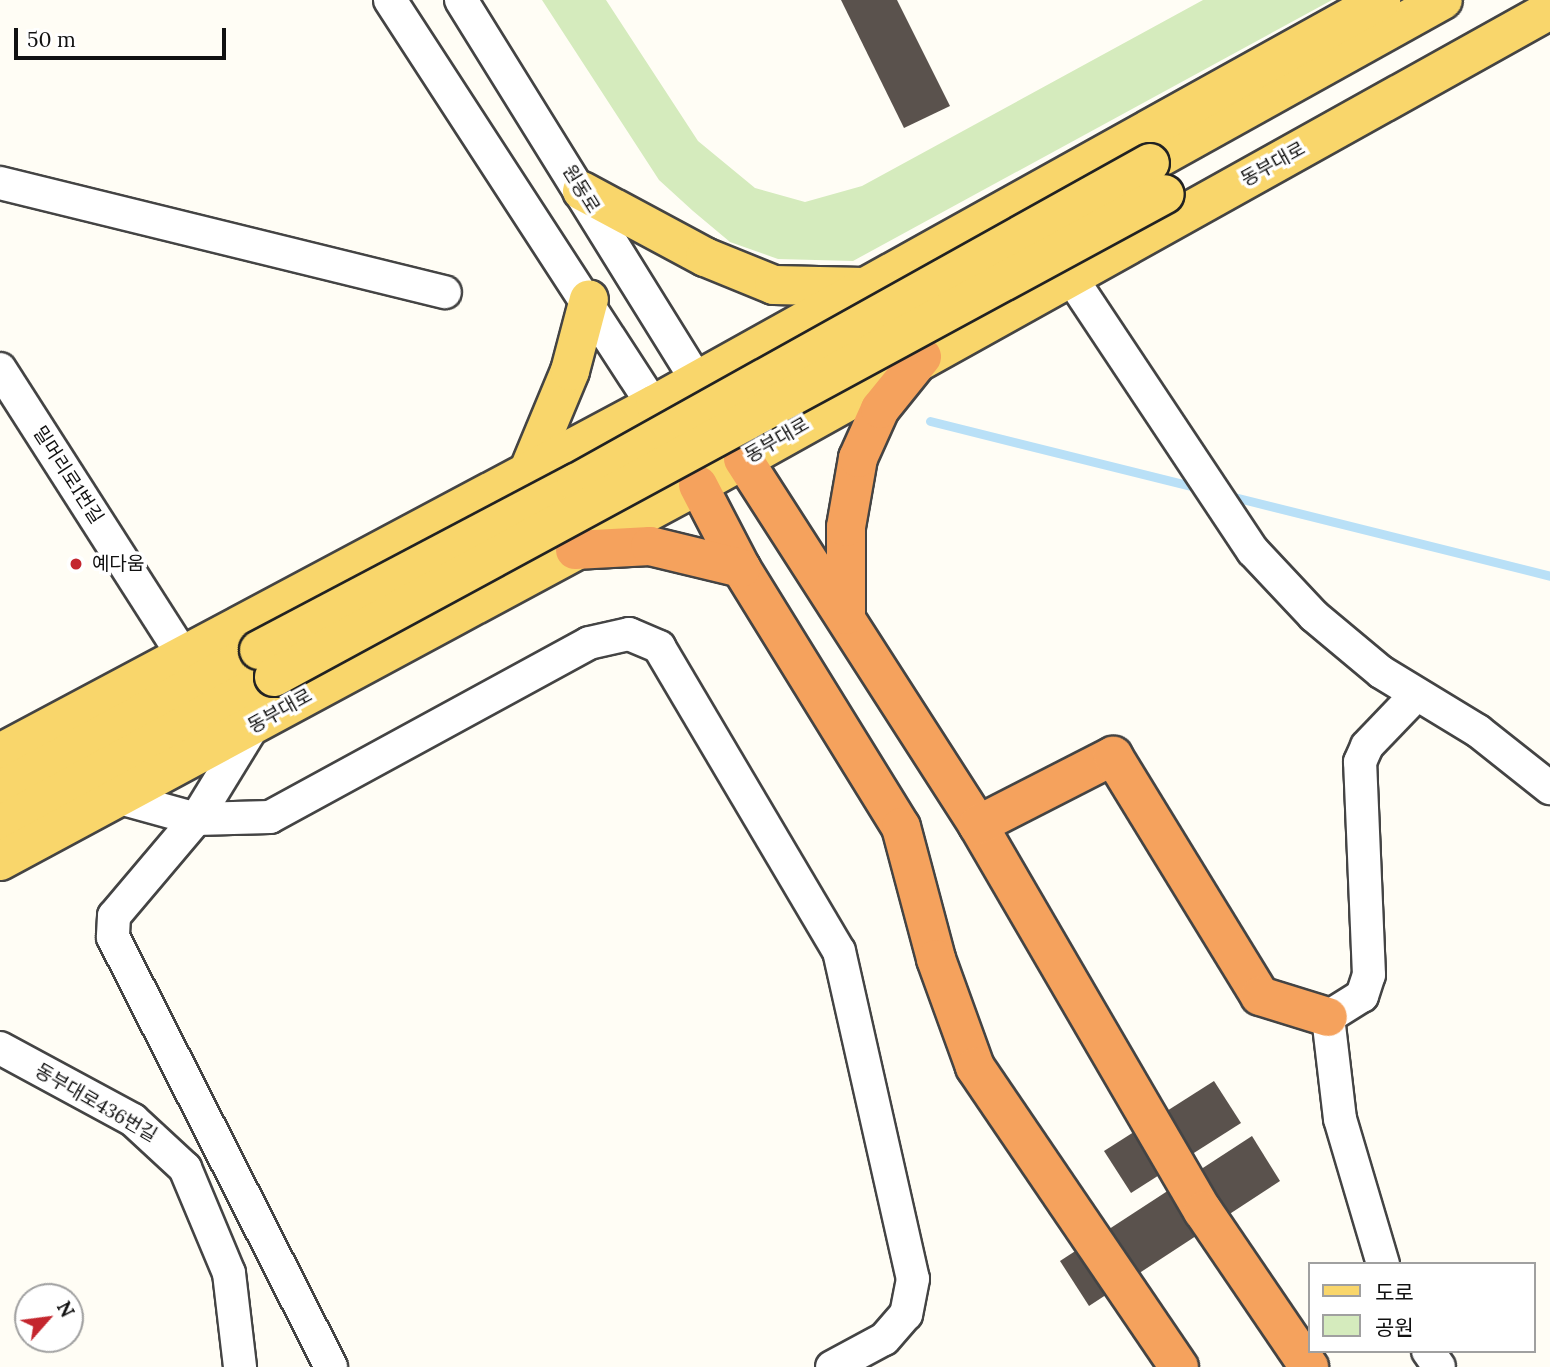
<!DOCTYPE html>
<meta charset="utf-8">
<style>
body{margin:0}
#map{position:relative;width:1550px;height:1367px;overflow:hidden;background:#fffdf5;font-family:Lora,"Noto Sans KR",serif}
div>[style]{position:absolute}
.green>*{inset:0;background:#d5ebbd}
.stream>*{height:9px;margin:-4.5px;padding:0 4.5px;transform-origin:4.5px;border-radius:4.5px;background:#b9e0f7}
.building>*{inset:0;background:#5a524d}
.roads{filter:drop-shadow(2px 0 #444) drop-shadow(-2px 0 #444) drop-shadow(0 2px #444) drop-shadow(0 -2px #444)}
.minor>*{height:32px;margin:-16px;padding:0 16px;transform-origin:16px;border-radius:16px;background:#fff}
.major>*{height:38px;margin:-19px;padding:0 19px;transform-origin:19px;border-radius:19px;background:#f9d66b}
.highway>*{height:38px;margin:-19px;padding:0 19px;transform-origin:19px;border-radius:19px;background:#f5a25d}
.bridges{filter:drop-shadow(2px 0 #222) drop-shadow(-2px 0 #222) drop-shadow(0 2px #222) drop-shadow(0 -2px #222)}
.major-bridge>*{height:38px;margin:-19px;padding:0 19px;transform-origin:19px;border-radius:19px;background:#f9d66b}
.dots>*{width:19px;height:19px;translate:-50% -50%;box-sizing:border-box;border:4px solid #fff;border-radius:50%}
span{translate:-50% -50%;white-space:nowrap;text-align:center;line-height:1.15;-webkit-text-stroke:7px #fff;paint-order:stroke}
.street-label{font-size:19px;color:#111}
.poi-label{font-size:19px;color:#111}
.left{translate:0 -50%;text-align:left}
.legend{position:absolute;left:1308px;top:1262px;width:228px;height:91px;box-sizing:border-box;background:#fff;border:2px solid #a0a0a0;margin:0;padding:9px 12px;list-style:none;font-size:21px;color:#111}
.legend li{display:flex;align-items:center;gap:14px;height:35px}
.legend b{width:35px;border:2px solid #a0a0a0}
.north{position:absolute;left:14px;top:1283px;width:70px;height:70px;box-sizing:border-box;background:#fff;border:2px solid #a0a0a0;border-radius:50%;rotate:62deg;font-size:19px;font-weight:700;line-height:28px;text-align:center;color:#111}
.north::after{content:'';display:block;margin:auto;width:24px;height:32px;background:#c4262e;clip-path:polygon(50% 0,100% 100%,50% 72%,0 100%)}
.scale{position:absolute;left:14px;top:28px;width:212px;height:32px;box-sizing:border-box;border:4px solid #111;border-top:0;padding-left:9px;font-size:21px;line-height:24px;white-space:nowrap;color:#111;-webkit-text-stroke:5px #fff;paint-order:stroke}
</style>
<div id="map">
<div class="green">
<div style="clip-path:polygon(542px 0,606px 0,698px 141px,755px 188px,805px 202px,862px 186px,1203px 0,1332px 0,853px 261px,778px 259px,730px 242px,693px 211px,659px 180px)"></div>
</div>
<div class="stream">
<div style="left:930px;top:421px;width:280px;rotate:14deg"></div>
<div style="left:1226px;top:495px;width:334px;rotate:14deg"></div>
</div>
<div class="building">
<div style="clip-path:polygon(841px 0,897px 0,950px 106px,904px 128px)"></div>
<div style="clip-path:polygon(1214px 1081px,1241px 1123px,1131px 1193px,1104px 1151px)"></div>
<div style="clip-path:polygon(1252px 1136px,1280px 1181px,1089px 1306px,1060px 1261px)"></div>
</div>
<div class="roads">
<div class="minor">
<div style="left:390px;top:0;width:507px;rotate:57deg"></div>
<div style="left:461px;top:0;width:471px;rotate:58.2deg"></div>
<div style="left:0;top:183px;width:458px;rotate:13.8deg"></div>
<div style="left:1070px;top:276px;width:330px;rotate:56.4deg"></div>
<div style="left:1253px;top:551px;width:89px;rotate:46.8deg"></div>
<div style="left:1314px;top:616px;width:87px;rotate:39.9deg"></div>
<div style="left:1381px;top:672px;width:114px;rotate:31.3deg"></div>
<div style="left:1478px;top:731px;width:92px;rotate:38.4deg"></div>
<div style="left:0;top:369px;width:336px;rotate:57.4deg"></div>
<div style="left:253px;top:726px;width:109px;rotate:121.5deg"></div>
<div style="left:196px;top:819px;width:127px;rotate:130.2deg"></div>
<div style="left:114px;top:916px;width:21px;rotate:93deg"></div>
<div style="left:113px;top:937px;width:482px;rotate:63.1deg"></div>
<div style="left:120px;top:798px;width:79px;rotate:15.4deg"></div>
<div style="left:196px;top:819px;width:74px;rotate:-1.5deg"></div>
<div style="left:270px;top:817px;width:363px;rotate:-28.6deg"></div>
<div style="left:589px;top:643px;width:41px;rotate:-12.7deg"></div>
<div style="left:629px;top:634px;width:33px;rotate:23deg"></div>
<div style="left:659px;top:647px;width:353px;rotate:59.4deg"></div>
<div style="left:839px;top:951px;width:336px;rotate:77.3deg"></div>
<div style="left:913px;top:1279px;width:36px;rotate:101deg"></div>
<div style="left:906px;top:1314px;width:33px;rotate:131deg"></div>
<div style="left:884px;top:1339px;width:59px;rotate:151.7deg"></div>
<div style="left:0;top:1048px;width:151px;rotate:28.4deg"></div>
<div style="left:133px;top:1120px;width:71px;rotate:42.7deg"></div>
<div style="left:185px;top:1168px;width:114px;rotate:67.3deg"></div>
<div style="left:229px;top:1273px;width:95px;rotate:83.3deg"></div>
<div style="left:1383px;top:1264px;width:151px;rotate:-106.5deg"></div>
<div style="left:1340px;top:1119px;width:103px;rotate:-96.7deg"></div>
<div style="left:1328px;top:1017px;width:40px;rotate:-32deg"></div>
<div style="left:1362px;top:996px;width:22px;rotate:-72deg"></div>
<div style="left:1369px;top:975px;width:213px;rotate:-92.4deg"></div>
<div style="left:1360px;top:762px;width:17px;rotate:-66deg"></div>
<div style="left:1367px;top:746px;width:69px;rotate:-46.2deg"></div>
<div style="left:1428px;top:1351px;width:19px;rotate:55deg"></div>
</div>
<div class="major">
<div style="left:1150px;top:163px;width:335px;rotate:-29.1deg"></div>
<div style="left:582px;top:191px;width:140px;rotate:28.2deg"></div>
<div style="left:705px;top:257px;width:74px;rotate:22.1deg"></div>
<div style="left:774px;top:285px;width:90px;rotate:1.3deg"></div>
<div style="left:528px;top:472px;width:109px;rotate:-67.4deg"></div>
<div style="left:570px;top:371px;width:74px;rotate:-75.2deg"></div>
<div style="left:0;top:753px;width:742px;rotate:-28.05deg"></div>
<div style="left:655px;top:404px;width:831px;rotate:-29.09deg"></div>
<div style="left:0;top:790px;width:294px;rotate:-28.4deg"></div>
<div style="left:0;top:825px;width:311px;rotate:-28.4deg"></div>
<div style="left:0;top:861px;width:793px;rotate:-28.31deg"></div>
<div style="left:698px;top:485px;width:975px;rotate:-29.14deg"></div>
</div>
<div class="highway">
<div style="left:743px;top:459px;width:435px;rotate:57.3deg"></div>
<div style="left:978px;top:825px;width:447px;rotate:59.8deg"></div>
<div style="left:1203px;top:1211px;width:189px;rotate:55.8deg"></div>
<div style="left:698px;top:485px;width:93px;rotate:62.6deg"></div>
<div style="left:741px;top:568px;width:304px;rotate:58.3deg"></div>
<div style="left:901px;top:827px;width:137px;rotate:75.1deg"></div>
<div style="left:936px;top:959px;width:115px;rotate:70.1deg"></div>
<div style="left:975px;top:1067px;width:363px;rotate:55.8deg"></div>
<div style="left:575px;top:550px;width:75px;rotate:-3.1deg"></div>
<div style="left:650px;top:546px;width:94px;rotate:13.6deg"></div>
<div style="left:846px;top:615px;width:88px;rotate:-90deg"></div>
<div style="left:846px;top:527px;width:70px;rotate:-80.1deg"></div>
<div style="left:858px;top:458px;width:54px;rotate:-65.8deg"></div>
<div style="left:880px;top:409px;width:67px;rotate:-51.1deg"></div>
<div style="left:978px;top:825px;width:152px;rotate:-27.1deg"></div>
<div style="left:1113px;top:756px;width:281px;rotate:58.5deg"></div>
<div style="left:1260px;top:996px;width:71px;rotate:17.2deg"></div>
</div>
</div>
<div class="bridges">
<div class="major-bridge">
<div style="left:259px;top:650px;width:358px;rotate:-27.8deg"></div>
<div style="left:576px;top:483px;width:657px;rotate:-29.14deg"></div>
<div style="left:274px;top:677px;width:1013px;rotate:-28.46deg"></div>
</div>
</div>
<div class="dots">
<div style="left:76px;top:564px;background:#c4262e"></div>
</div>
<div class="street-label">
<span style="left:1273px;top:164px;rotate:-29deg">동부대로</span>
<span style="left:581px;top:189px;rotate:58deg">원동로</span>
<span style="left:777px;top:440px;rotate:-30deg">동부대로</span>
<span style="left:68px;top:475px;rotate:57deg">밀머리로1번길</span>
<span style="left:280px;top:711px;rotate:-29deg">동부대로</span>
<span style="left:96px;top:1103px;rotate:30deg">동부대로436번길</span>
</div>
<div class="poi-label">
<span class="left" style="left:92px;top:564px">예다움</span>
</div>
<ul class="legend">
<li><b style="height:9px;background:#f9d66b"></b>도로</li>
<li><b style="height:19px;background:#d5ebbd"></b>공원</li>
</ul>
<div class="north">N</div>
<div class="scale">50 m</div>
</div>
